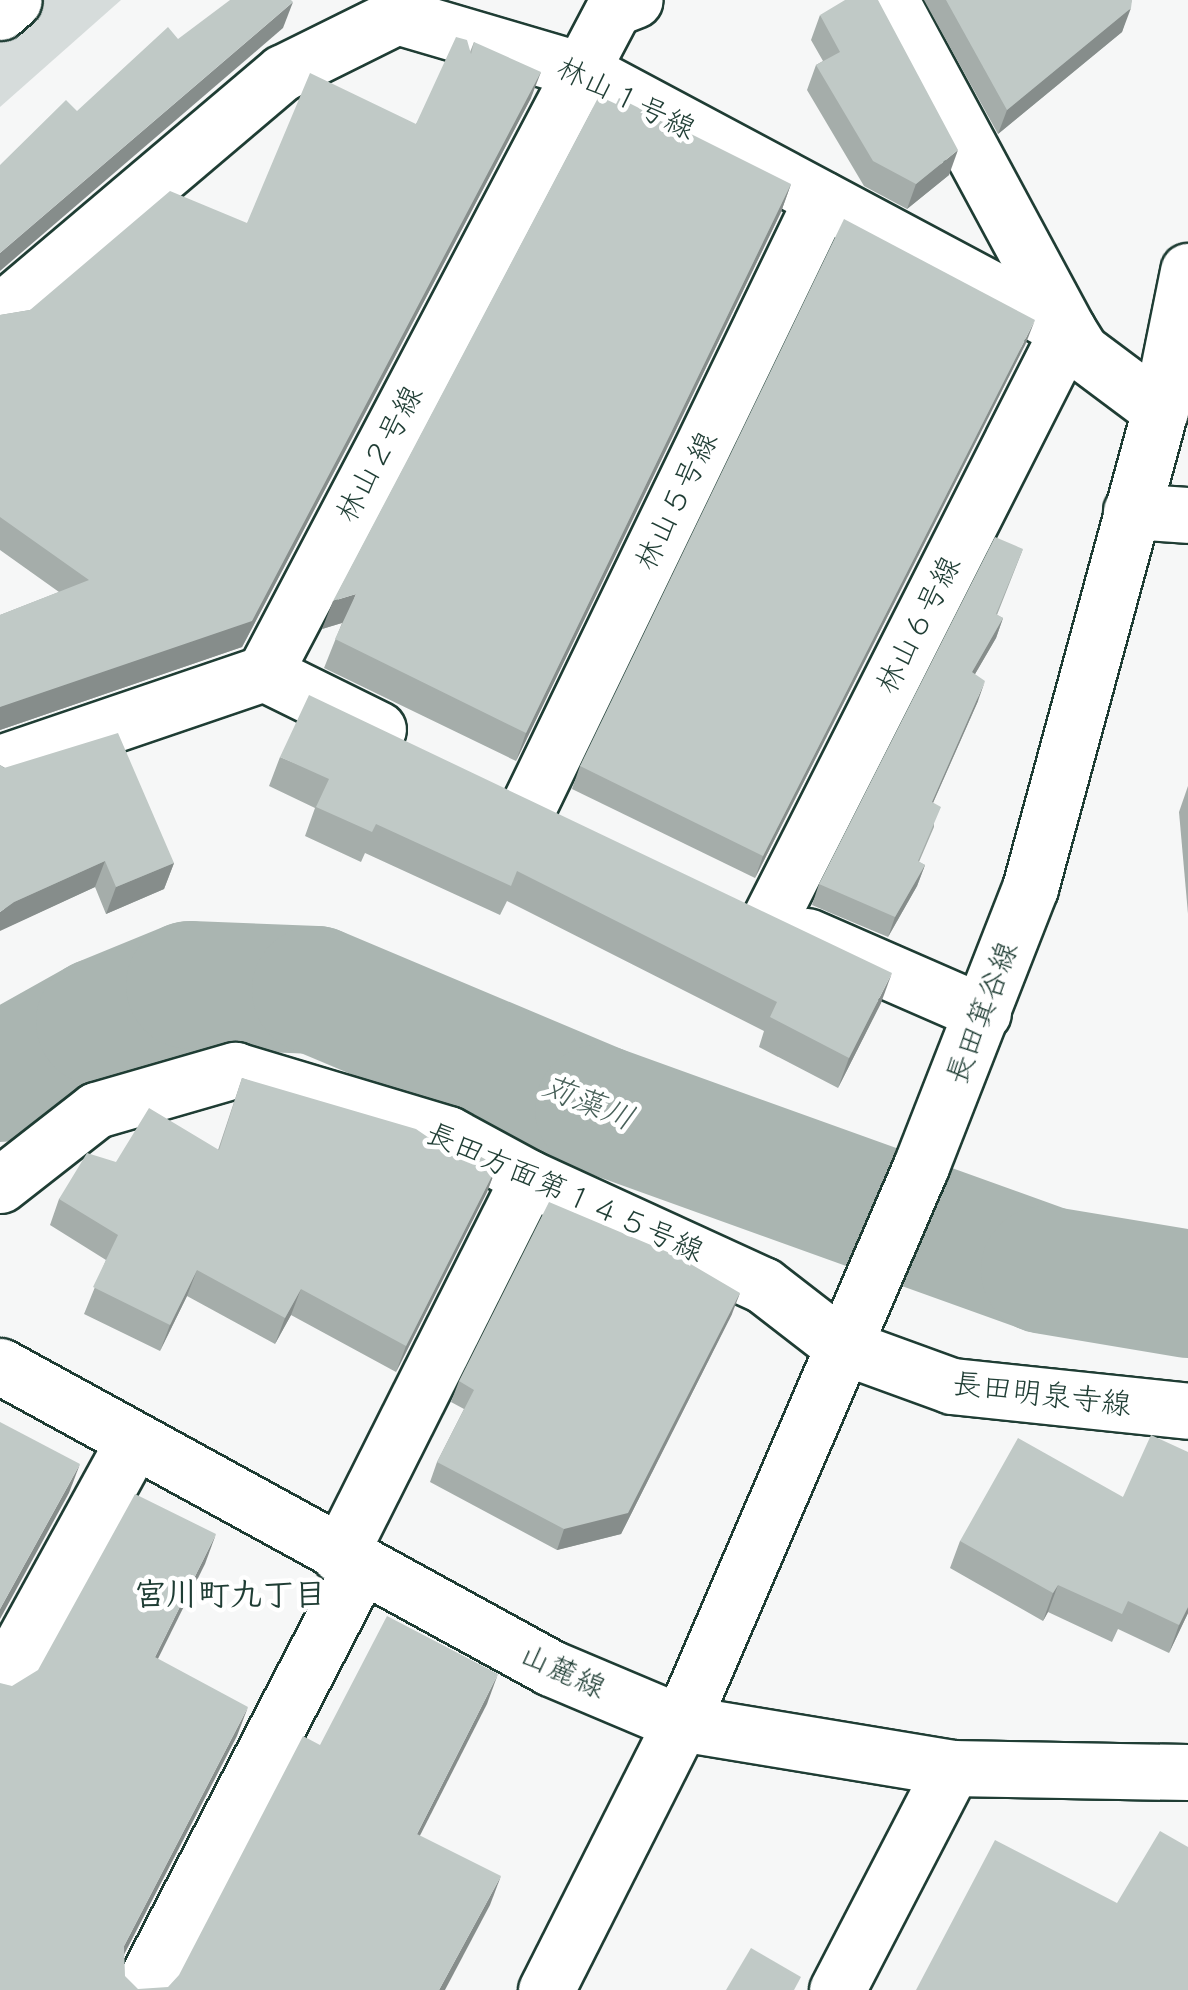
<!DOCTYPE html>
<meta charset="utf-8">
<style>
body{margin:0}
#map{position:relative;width:1188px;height:1990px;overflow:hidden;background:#f6f7f7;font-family:Sriracha,"Klee One",sans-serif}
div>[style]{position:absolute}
.green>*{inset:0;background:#d6dcdb}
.river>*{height:128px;margin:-64px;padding:0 64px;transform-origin:64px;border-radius:64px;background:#aab5b1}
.roads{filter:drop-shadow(2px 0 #1f3d34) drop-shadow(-2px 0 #1f3d34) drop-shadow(0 2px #1f3d34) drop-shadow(0 -2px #1f3d34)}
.minor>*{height:55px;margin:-27.5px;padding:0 27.5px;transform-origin:27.5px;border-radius:27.5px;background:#fff}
.major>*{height:55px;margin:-27.5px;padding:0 27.5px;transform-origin:27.5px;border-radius:27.5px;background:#fff}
.wall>*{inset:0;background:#a5adaa}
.shaded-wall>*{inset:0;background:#868d8b}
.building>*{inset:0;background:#c0c9c6}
span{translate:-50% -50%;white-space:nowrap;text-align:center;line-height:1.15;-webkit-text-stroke:9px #fff;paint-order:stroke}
.street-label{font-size:30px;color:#1f3d34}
.water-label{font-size:32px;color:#49615a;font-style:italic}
.neighbourhood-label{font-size:32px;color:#1f3d34;font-weight:700}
</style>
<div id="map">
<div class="green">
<div style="clip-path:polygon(0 0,121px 0,0 107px)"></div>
</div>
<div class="river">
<div style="left:0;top:1078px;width:115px;rotate:-29.2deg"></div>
<div style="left:100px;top:1022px;width:97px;rotate:-22.3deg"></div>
<div style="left:190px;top:985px;width:126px;rotate:2.3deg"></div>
<div style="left:316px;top:990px;width:307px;rotate:22.8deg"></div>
<div style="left:599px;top:1109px;width:474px;rotate:19.8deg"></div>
<div style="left:1045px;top:1270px;width:145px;rotate:9.5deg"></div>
</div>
<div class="roads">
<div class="minor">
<div style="left:0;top:12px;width:18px;rotate:-41deg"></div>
<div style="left:0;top:312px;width:370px;rotate:-40.3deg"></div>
<div style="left:282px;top:73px;width:128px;rotate:-26.4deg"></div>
<div style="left:397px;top:16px;width:192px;rotate:16.4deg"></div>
<div style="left:581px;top:70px;width:552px;rotate:28.1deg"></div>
<div style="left:1068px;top:330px;width:25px;rotate:58deg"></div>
<div style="left:1081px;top:351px;width:99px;rotate:36.8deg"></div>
<div style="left:1131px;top:511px;width:57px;rotate:4deg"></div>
<div style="left:264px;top:673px;width:127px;rotate:26.2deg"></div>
<div style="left:0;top:763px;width:279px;rotate:-18.8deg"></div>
<div style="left:264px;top:673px;width:751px;rotate:-62.24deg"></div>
<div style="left:614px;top:8px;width:22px;rotate:-21deg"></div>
<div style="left:530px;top:803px;width:671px;rotate:-64.2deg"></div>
<div style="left:769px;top:920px;width:661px;rotate:-63.13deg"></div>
<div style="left:1068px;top:330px;width:375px;rotate:-118.3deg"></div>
<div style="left:807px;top:936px;width:192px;rotate:23.6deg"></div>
<div style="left:0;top:1185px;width:122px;rotate:-38deg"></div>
<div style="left:96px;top:1110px;width:145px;rotate:-16.1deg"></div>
<div style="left:235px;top:1070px;width:222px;rotate:16.7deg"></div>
<div style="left:448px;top:1134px;width:92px;rotate:28.5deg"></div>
<div style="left:529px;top:1178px;width:257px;rotate:24.6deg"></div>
<div style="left:763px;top:1285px;width:100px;rotate:37.7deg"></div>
<div style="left:842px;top:1346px;width:117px;rotate:20deg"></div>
<div style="left:952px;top:1386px;width:237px;rotate:6deg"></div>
<div style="left:339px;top:1555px;width:422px;rotate:-63.3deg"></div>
<div style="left:0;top:1684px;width:274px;rotate:-61.2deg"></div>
<div style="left:141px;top:1990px;width:478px;rotate:-62.6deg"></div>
<div style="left:546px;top:1990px;width:299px;rotate:-63.2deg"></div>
<div style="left:681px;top:1723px;width:607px;rotate:-66.69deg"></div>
<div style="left:921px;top:1166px;width:299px;rotate:-68.6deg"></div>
<div style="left:1030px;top:888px;width:495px;rotate:-74.8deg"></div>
<div style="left:1160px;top:410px;width:142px;rotate:-78.6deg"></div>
<div style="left:837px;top:1990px;width:250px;rotate:-62.6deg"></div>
</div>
<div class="major">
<div style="left:0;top:1366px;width:628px;rotate:28.73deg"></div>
<div style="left:551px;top:1668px;width:141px;rotate:22.9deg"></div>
<div style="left:681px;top:1723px;width:275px;rotate:9.4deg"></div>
<div style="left:952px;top:1768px;width:236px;rotate:1deg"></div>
</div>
</div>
<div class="wall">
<div style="clip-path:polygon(924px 0,1132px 0,1122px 32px,998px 134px)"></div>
<div style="clip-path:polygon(820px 15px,949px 175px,907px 209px,864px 186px,807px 90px,816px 65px,823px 61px,811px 40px)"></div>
<div style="clip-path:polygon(474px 42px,531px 98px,242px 647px,0 730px,0 615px,59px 592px,0 550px,0 315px,30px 310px,247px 223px,416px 124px,470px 52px)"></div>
<div style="clip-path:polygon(791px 184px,781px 212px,516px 761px,324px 668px,342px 623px,322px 629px)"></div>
<div style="clip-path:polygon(1026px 343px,755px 878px,572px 789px,580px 766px)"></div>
<div style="clip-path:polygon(1023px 549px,997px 615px,1003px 618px,996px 638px,975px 674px,978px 701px,933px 803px,934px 827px,919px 862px,925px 865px,917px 886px,888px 937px,812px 905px,819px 884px)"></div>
<div style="clip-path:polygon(280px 757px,881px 1003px,838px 1088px,759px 1047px,764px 1031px,507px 901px,500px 915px,365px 853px,361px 862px,305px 836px,315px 808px,269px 786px)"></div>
<div style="clip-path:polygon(0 765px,174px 863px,164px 889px,106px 914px,95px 887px,5px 928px)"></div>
<div style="clip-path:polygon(1188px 786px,1188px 914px,1179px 812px)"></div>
<div style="clip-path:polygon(242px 1078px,457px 1157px,497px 1166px,487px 1192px,396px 1372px,291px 1315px,275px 1344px,187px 1296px,160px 1351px,84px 1314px,106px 1260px,50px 1225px,59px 1199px,116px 1162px,218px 1150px)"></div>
<div style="clip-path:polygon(732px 1314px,621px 1534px,557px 1550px,430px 1482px,437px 1462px,464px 1409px,451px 1402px,459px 1381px)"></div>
<div style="clip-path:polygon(1188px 1452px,1188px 1613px,1169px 1653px,1118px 1629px,1112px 1642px,1048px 1612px,1043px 1621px,950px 1568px,960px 1541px,1123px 1497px)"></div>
</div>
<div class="shaded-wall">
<div style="clip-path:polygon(293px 2px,283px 28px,0 271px,0 253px)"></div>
<div style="clip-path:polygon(1131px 8px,1122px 32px,998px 134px,1007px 110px)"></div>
<div style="clip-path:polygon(541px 72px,531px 98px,242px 647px,0 730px,0 707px)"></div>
<div style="clip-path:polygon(958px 150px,949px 175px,907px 209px,916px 184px)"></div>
<div style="clip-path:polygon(791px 184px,781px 212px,516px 761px,526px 733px)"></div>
<div style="clip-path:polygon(1035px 320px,1026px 343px,755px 878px,763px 856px)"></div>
<div style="clip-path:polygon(356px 594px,345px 622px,322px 629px,333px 601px)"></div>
<div style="clip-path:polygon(1003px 618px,996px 638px,964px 693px,972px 672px)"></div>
<div style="clip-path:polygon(985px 681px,978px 701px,924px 823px,932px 802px)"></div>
<div style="clip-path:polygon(105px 861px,95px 887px,0 931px,0 912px,14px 902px)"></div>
<div style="clip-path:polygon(174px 863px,164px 889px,106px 914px,116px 887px)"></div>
<div style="clip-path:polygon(925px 865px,917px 886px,888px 937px,895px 917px)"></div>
<div style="clip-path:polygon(892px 973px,881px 1003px,838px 1088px,849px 1058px)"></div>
<div style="clip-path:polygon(497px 1166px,487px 1192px,396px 1372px,406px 1346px)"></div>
<div style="clip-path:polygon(197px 1270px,187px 1296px,160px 1351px,170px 1325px)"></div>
<div style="clip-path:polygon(301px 1289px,291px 1315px,275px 1344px,285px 1318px)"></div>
<div style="clip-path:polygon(740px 1293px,732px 1314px,621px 1534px,557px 1550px,564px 1529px)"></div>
<div style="clip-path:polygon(80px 1464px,69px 1493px,0 1619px,0 1609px)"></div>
<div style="clip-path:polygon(216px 1534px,205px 1564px,144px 1687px,155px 1657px)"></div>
<div style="clip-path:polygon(1058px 1585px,1048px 1612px,1043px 1621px,1053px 1593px)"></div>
<div style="clip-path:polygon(1188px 1607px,1188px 1613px,1169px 1653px,1179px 1625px)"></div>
<div style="clip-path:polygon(498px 1674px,487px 1704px,406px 1863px,417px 1834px)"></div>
<div style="clip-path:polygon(248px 1707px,237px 1736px,113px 1976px,124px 1946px)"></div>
<div style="clip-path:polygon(501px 1876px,490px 1905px,445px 1990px,439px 1990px)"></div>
</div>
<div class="building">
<div style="clip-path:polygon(230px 0,291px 0,293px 2px,0 253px,0 165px,66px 100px,77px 111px,168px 27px,178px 39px)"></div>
<div style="clip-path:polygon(845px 0,878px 0,958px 150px,916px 184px,873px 161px,816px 65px,840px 52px,820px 15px)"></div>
<div style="clip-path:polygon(946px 0,1132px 0,1131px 8px,1007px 110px)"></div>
<div style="clip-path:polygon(456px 37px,467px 40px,471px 54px,474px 42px,541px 72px,252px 621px,0 707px,0 615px,89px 580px,0 517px,0 315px,30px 310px,170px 191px,247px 223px,310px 73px,416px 124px)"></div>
<div style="clip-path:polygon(599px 96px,616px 104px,619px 98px,791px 184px,526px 733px,335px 639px,356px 594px,333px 601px)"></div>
<div style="clip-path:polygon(844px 219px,1035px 320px,763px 856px,580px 766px)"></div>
<div style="clip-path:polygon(995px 537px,1023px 549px,996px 614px,1003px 618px,972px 672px,985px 681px,932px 802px,941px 807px,918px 861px,925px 865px,895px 917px,819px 884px)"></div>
<div style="clip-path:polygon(309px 695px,892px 973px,849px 1058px,770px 1017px,777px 1002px,517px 871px,511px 886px,376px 824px,372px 832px,316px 807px,329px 779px,280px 757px)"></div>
<div style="clip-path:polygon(118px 733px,174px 863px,116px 887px,105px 861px,14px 902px,0 912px,0 765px,4px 768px)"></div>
<div style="clip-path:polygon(242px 1078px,416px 1129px,457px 1157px,462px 1146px,497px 1166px,406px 1346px,301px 1289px,285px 1318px,197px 1270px,170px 1325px,93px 1287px,118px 1235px,59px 1199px,87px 1153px,116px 1162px,149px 1108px,219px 1150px)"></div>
<div style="clip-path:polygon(549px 1202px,677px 1256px,740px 1293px,628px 1513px,564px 1529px,437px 1462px,474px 1390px,459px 1381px)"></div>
<div style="clip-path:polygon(0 1422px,80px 1464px,0 1609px)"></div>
<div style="clip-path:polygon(1151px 1435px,1188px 1452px,1188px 1607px,1179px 1625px,1128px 1601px,1122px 1614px,1058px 1585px,1053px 1593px,960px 1541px,1018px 1438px,1123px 1497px)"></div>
<div style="clip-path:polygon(135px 1494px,216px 1534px,155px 1657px,248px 1707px,124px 1946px,125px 1976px,138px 1989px,168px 1987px,179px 1975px,303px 1736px,320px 1745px,387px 1616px,498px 1674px,417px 1834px,501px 1876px,439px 1990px,0 1990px,0 1683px,12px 1686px,38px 1670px)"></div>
<div style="clip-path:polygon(1160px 1831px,1188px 1847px,1188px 1990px,916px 1990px,995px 1840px,1117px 1903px)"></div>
<div style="clip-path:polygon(751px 1948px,801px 1977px,794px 1990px,726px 1990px)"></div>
</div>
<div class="street-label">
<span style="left:626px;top:98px;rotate:26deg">林山１号線</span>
<span style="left:379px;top:454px;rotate:-62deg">林山２号線</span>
<span style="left:676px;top:501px;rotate:-64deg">林山５号線</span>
<span style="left:918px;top:625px;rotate:-63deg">林山６号線</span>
<span style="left:982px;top:1013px;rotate:-69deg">長田箕谷線</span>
<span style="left:565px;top:1192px;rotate:24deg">長田方面第１４５号線</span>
<span style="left:1042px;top:1394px;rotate:7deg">長田明泉寺線</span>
<span style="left:563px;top:1671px;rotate:25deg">山麓線</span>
</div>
<div class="water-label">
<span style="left:588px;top:1103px;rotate:22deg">苅藻川</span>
</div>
<div class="neighbourhood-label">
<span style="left:230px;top:1595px">宮川町九丁目</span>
</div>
</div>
